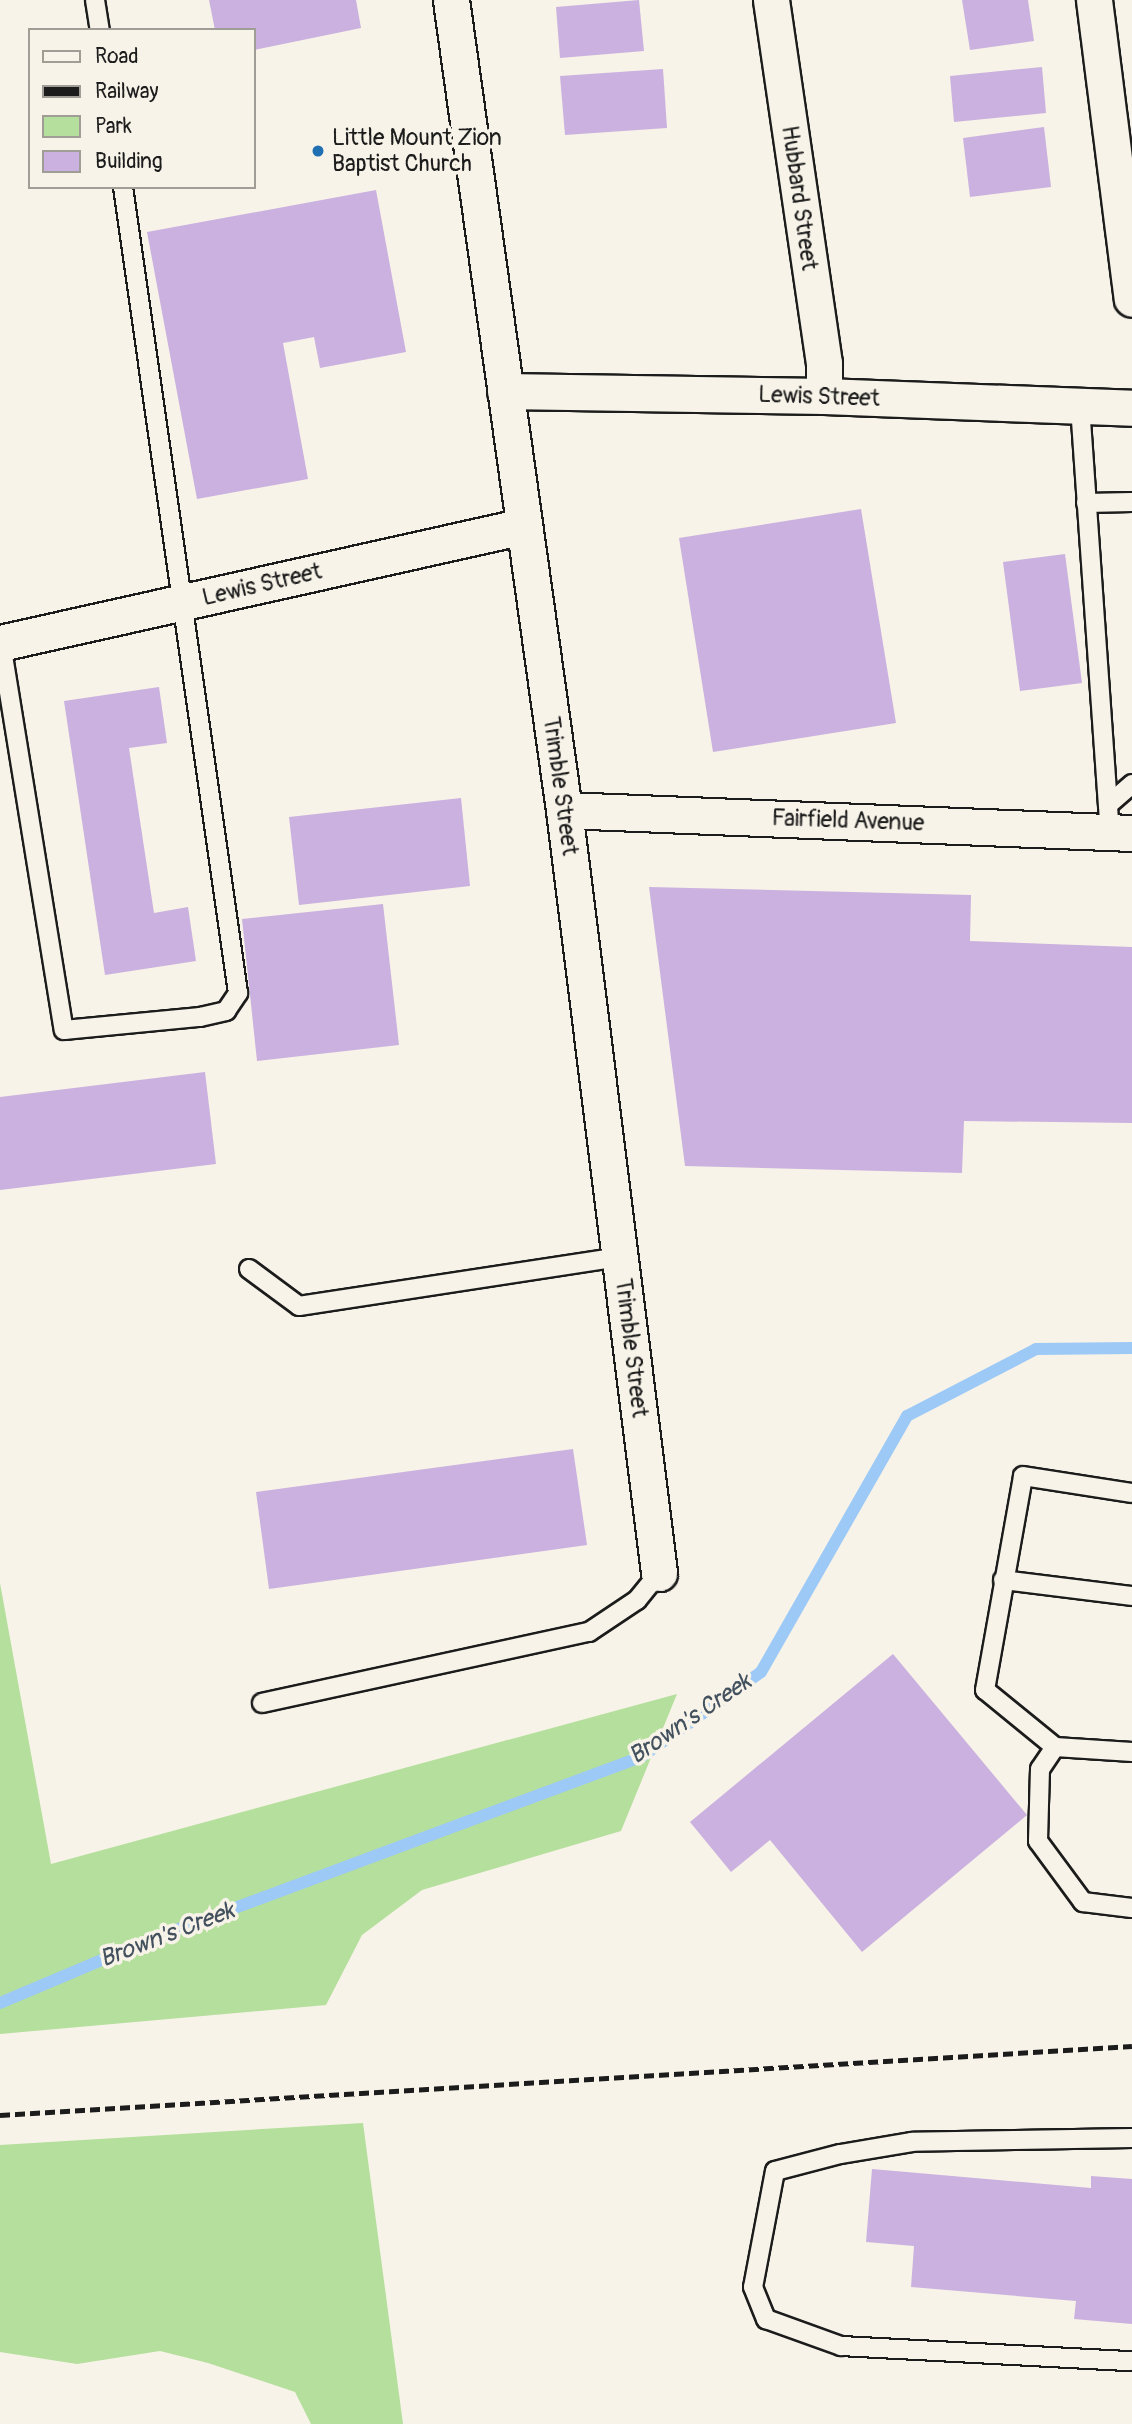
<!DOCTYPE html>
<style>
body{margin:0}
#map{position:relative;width:1132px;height:2424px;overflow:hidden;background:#f7f3e8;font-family:Pangolin,sans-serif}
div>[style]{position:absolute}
.green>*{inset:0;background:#b5df9c}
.stream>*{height:12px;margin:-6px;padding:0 6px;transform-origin:6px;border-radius:6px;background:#9dc9f7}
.building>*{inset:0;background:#cbb1df}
.roads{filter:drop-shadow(2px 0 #1c1c1c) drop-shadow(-2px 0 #1c1c1c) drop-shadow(0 2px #1c1c1c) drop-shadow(0 -2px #1c1c1c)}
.lane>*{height:18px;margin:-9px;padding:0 9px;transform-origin:9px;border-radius:9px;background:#f7f3e8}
.street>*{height:35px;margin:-17.5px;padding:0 17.5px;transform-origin:17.5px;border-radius:17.5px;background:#f7f3e8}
.rail>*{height:5px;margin-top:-2.5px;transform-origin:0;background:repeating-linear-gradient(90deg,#1c1c1c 0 10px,transparent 0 15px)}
.dots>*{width:19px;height:19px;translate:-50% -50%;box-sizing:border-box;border:4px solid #f7f3e8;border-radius:50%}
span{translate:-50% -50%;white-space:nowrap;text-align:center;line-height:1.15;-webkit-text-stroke:7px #f7f3e8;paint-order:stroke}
.poi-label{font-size:23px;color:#1c1c1c}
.left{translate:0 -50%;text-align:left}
.street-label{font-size:23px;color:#1c1c1c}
.water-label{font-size:24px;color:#43505e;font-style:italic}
.legend{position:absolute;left:28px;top:28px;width:228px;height:161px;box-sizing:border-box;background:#f7f3e8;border:2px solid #9f9d96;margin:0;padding:9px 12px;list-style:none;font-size:21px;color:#1c1c1c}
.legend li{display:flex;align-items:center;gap:14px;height:35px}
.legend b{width:35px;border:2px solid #9f9d96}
</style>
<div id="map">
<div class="green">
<div style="clip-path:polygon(0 1583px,51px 1864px,677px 1694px,621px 1831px,422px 1890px,362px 1935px,326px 2005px,0 2034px)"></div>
<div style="clip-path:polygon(363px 2123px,403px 2424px,311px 2424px,295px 2392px,208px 2363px,160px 2351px,77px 2364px,0 2352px,0 2145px)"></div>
</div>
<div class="stream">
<div style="left:0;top:2003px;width:167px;rotate:-22.9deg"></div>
<div style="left:154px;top:1938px;width:520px;rotate:-20.39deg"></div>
<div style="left:641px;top:1757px;width:147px;rotate:-35.3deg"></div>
<div style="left:761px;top:1672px;width:295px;rotate:-60.3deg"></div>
<div style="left:907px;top:1416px;width:145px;rotate:-27.4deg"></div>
<div style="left:1036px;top:1349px;width:96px;rotate:-0.6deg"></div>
</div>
<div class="building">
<div style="clip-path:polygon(209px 0,356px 0,361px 28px,254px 50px,254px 30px,215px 30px)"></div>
<div style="clip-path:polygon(639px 0,644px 51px,560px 58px,556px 7px)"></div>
<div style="clip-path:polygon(962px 0,1028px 0,1034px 41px,970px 50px)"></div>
<div style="clip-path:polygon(1042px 67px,1046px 113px,954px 122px,950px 76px)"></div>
<div style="clip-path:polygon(663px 69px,667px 128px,565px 135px,560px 76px)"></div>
<div style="clip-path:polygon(1044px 127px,1051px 187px,970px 197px,963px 138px)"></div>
<div style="clip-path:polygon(376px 190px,406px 352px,320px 368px,314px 337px,283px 343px,308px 479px,197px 499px,147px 232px)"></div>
<div style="clip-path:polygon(861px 509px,896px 723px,713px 752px,679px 538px)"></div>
<div style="clip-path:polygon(1065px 554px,1082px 683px,1020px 691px,1003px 562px)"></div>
<div style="clip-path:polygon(159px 687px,167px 743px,129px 748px,154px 913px,188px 907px,196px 961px,105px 975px,64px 701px)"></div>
<div style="clip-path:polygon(461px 798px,470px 886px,299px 905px,289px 817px)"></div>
<div style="clip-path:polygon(649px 887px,971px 895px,970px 941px,1132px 947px,1132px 1123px,964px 1121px,962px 1173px,685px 1166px)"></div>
<div style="clip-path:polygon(383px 904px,399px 1045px,257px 1061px,242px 919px)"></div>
<div style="clip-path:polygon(205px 1072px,216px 1164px,0 1190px,0 1097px)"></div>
<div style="clip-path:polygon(573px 1449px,587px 1545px,269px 1589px,256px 1492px)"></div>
<div style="clip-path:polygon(893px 1654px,1027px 1815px,862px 1952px,770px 1840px,731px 1872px,690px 1822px)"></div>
<div style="clip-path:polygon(872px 2169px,1091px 2188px,1091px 2176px,1132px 2179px,1132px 2324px,1074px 2319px,1076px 2301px,911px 2287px,914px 2246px,866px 2242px)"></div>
</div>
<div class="roads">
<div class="lane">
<div style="left:95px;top:0;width:30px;rotate:81deg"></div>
<div style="left:1080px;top:406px;width:427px;rotate:86deg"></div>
<div style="left:1086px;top:503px;width:46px;rotate:-1.2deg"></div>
<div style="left:1px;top:643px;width:392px;rotate:80.8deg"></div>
<div style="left:64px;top:1030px;width:137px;rotate:-5.5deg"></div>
<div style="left:200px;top:1017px;width:27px;rotate:-13deg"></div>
<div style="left:226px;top:1011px;width:22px;rotate:-56deg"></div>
<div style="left:238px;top:993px;width:814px;rotate:-98.12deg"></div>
<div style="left:1108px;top:805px;width:32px;rotate:-41deg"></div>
<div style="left:249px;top:1269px;width:62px;rotate:36.5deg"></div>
<div style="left:299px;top:1306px;width:325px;rotate:-8.7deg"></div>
<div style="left:1003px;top:1580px;width:130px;rotate:7.1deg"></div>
<div style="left:262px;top:1703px;width:335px;rotate:-12.3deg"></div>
<div style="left:589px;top:1632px;width:58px;rotate:-33.7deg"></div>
<div style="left:637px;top:1600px;width:35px;rotate:-51deg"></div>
<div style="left:1055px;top:1747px;width:90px;rotate:-140.8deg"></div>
<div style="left:985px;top:1690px;width:217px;rotate:-79.9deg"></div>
<div style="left:1023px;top:1476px;width:110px;rotate:8.9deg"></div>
<div style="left:1132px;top:1752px;width:77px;rotate:-176.3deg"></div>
<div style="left:1055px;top:1747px;width:27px;rotate:124deg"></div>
<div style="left:1040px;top:1769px;width:72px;rotate:91.6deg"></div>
<div style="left:1038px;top:1841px;width:76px;rotate:53.6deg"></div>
<div style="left:1083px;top:1902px;width:49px;rotate:7deg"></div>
<div style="left:1132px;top:2138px;width:220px;rotate:179deg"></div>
<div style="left:912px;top:2142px;width:73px;rotate:170.5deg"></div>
<div style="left:840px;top:2154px;width:67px;rotate:165.3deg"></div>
<div style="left:775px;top:2171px;width:118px;rotate:100.7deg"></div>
<div style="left:753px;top:2287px;width:35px;rotate:68deg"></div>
<div style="left:766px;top:2319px;width:80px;rotate:19.8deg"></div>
<div style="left:841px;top:2346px;width:291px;rotate:3deg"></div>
</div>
<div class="street">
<div style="left:451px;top:0;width:818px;rotate:82.06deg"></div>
<div style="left:564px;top:810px;width:769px;rotate:82.9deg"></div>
<div style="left:771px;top:0;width:367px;rotate:81.7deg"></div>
<div style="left:824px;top:363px;width:33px;rotate:90deg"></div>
<div style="left:1094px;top:0;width:301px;rotate:82.8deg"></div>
<div style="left:505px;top:391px;width:319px;rotate:0.9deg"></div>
<div style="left:824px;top:396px;width:308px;rotate:2.2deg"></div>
<div style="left:0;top:643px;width:537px;rotate:-12.59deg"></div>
<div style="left:564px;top:810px;width:568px;rotate:2.32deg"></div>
</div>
</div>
<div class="rail">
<div style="left:0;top:2115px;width:1134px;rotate:-3.49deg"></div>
</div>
<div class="dots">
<div style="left:318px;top:151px;background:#1f6fb2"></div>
</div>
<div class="poi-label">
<span class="left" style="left:332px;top:151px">Little Mount Zion<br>Baptist Church</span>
</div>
<div class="street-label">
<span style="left:799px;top:198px;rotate:82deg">Hubbard Street</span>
<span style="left:819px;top:397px;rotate:2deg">Lewis Street</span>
<span style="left:262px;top:585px;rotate:-13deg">Lewis Street</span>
<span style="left:560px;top:786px;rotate:82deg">Trimble Street</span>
<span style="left:848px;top:821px;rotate:2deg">Fairfield Avenue</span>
<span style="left:631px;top:1348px;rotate:83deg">Trimble Street</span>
</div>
<div class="water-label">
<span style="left:690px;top:1719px;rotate:-34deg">Brown's Creek</span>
<span style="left:167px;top:1935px;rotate:-21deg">Brown's Creek</span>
</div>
<ul class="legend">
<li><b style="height:9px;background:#f7f3e8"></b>Road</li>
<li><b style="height:9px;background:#1c1c1c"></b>Railway</li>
<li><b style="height:19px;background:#b5df9c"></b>Park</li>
<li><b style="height:19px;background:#cbb1df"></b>Building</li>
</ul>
</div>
